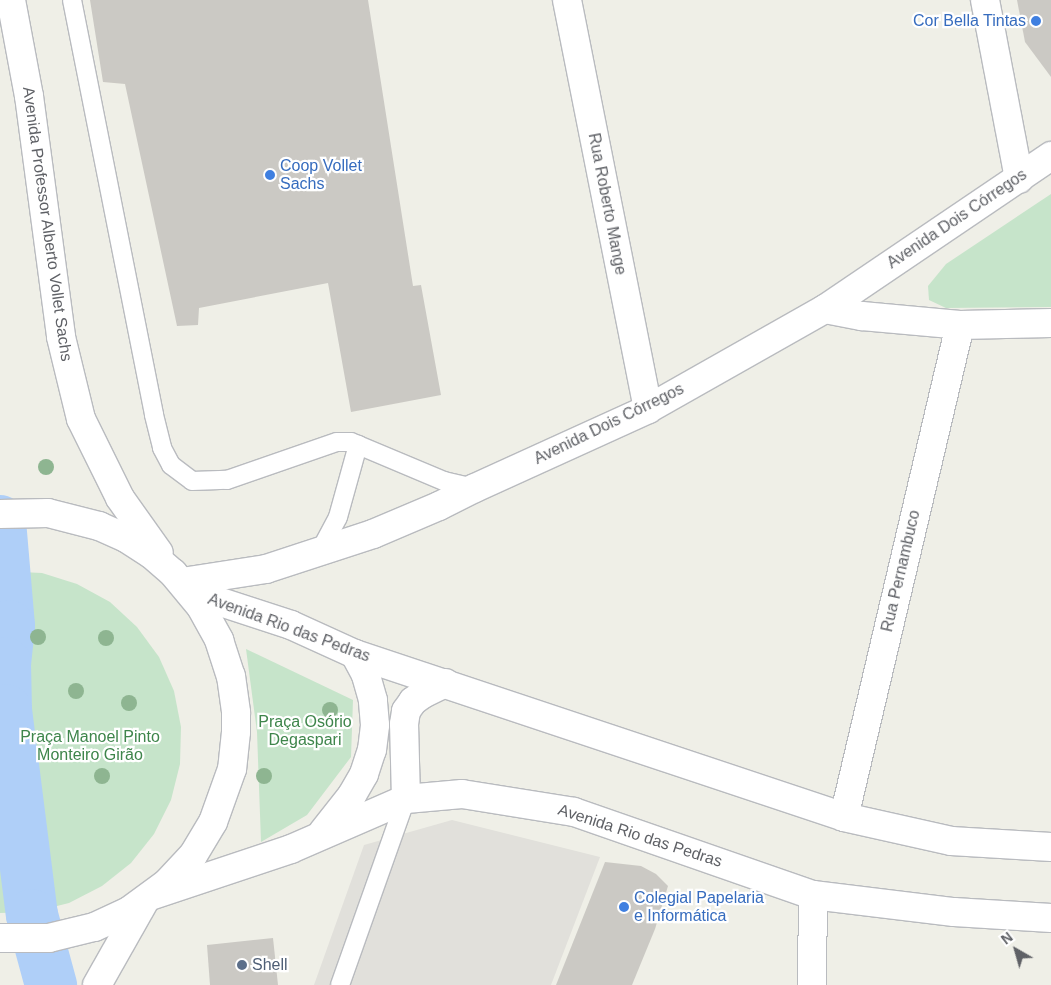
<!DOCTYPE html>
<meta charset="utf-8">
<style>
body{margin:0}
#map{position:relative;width:1051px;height:985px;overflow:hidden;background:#efefe7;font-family:Arial,sans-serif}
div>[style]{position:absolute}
.industrial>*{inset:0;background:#e1e0db}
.green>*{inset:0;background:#c6e4ca}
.river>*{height:52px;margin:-26px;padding:0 26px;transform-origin:26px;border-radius:26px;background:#afcff8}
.building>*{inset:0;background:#cbc9c4}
.roads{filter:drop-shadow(1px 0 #b9bbbf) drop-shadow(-1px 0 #b9bbbf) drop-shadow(0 1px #b9bbbf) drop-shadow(0 -1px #b9bbbf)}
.service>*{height:18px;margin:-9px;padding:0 9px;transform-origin:9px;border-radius:9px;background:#fff}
.minor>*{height:28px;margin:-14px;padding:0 14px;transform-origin:14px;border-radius:14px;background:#fff}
.secondary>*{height:28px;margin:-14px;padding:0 14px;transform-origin:14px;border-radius:14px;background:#fff}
.trees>*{width:16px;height:16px;margin:-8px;border-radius:50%;background:#8eb591}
.dots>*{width:14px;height:14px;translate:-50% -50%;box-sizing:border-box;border:2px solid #fff;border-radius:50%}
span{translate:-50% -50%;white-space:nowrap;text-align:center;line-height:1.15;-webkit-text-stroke:4.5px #fff;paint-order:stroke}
.shop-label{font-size:16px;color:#366cbe}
.right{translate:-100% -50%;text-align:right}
.left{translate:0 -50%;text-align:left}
.street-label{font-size:16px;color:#5f6166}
.park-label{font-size:16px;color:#3e854b}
.service-label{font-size:16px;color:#4e5e75}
.north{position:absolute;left:991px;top:925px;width:50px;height:50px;-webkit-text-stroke:4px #fff;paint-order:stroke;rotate:322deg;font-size:14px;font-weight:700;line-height:20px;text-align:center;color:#5f6166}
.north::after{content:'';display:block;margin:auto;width:18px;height:22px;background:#5f6166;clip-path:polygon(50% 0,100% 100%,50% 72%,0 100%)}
</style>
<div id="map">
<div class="industrial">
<div style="clip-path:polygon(452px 820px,600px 857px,551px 985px,314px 985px,364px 845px)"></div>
</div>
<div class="green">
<div style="clip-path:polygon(1051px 194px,1051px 307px,946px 308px,929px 300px,928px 286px,946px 264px)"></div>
<div style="clip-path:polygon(0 571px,42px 573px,77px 584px,110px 602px,137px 627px,159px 657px,174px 691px,181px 727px,180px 764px,171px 800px,154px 834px,131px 863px,102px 886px,69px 903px,33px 912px,0 913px)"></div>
<div style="clip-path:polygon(246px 649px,353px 700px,351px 757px,307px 815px,261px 842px,257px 732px)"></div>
</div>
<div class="river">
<div style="left:0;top:521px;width:105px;rotate:85.1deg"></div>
<div style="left:9px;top:626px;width:37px;rotate:96deg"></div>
<div style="left:5px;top:663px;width:47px;rotate:88.8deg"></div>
<div style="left:6px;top:710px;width:207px;rotate:82.8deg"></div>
<div style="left:32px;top:915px;width:73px;rotate:74.8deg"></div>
</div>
<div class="building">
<div style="clip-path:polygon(90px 0,368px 0,413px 286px,421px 285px,441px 395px,351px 412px,328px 283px,199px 308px,198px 325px,177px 326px,125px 84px,103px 82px)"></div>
<div style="clip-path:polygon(1017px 0,1051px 0,1051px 77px,1025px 42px)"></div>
<div style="clip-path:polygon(605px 862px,641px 866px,656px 874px,668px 886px,655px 929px,632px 985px,556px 985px)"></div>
<div style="clip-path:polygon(273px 938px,278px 985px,210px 985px,207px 945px)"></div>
</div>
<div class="roads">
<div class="service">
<div style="left:72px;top:0;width:423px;rotate:78.8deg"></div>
<div style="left:154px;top:415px;width:34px;rotate:76deg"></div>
<div style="left:162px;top:448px;width:19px;rotate:62deg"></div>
<div style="left:171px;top:465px;width:26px;rotate:37deg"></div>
<div style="left:192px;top:481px;width:35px;rotate:-2deg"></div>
<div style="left:227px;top:480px;width:116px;rotate:-19.1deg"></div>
<div style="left:337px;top:442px;width:14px"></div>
<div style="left:351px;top:442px;width:101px;rotate:22.8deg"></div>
<div style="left:444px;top:481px;width:32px;rotate:13deg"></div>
<div style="left:320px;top:551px;width:38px;rotate:-62deg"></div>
<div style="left:338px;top:517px;width:75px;rotate:-74.5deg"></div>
<div style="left:340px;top:985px;width:197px;rotate:-70.5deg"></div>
</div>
<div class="minor">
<div style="left:567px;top:0;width:417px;rotate:78.8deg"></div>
<div style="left:985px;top:0;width:182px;rotate:79.2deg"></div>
<div style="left:825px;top:309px;width:38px;rotate:11deg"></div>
<div style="left:862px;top:316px;width:98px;rotate:5.2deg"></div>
<div style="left:960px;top:325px;width:91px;rotate:-1.3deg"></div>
<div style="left:844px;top:817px;width:505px;rotate:-76.73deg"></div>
<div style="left:812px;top:985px;width:90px;rotate:-89.4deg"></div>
</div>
<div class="secondary">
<div style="left:11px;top:0;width:98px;rotate:79.4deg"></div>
<div style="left:29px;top:96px;width:243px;rotate:82.4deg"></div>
<div style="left:61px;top:337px;width:84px;rotate:76.3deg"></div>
<div style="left:81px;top:419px;width:88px;rotate:63.7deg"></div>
<div style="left:120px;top:498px;width:67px;rotate:54.7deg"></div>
<div style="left:0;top:514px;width:48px;rotate:-1.2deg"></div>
<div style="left:48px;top:513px;width:53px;rotate:14.3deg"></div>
<div style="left:99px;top:526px;width:30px;rotate:24deg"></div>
<div style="left:126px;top:538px;width:30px;rotate:33deg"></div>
<div style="left:151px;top:554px;width:29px;rotate:41deg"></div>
<div style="left:173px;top:573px;width:44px;rotate:50.5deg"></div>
<div style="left:201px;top:607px;width:38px;rotate:61deg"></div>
<div style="left:219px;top:640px;width:38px;rotate:72deg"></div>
<div style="left:231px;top:676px;width:37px;rotate:82deg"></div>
<div style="left:236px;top:713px;width:19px;rotate:90deg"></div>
<div style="left:236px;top:732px;width:37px;rotate:96deg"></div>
<div style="left:232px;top:769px;width:56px;rotate:109.7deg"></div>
<div style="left:213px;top:822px;width:39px;rotate:121deg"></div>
<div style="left:193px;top:855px;width:38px;rotate:133deg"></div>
<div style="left:167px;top:883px;width:47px;rotate:143.6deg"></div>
<div style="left:129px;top:911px;width:38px;rotate:155deg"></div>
<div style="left:94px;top:927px;width:46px;rotate:166.3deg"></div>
<div style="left:49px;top:938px;width:49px;rotate:180deg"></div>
<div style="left:182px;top:582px;width:85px;rotate:-8.8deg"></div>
<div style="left:266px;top:569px;width:113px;rotate:-18.1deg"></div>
<div style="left:373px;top:534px;width:72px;rotate:-23deg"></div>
<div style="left:439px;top:506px;width:40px;rotate:-26.6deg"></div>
<div style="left:475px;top:488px;width:190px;rotate:-24.5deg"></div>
<div style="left:648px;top:409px;width:203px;rotate:-29.5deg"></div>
<div style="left:825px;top:309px;width:273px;rotate:-34.1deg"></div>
<div style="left:190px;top:592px;width:106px;rotate:18.1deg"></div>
<div style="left:291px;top:625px;width:70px;rotate:24.4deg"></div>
<div style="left:355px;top:654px;width:515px;rotate:18.43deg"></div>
<div style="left:844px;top:817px;width:110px;rotate:12.6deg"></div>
<div style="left:951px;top:841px;width:100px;rotate:3.4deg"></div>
<div style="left:406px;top:799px;width:75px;rotate:-91.5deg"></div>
<div style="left:404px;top:724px;width:13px;rotate:-81deg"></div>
<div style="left:406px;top:711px;width:12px;rotate:-55deg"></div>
<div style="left:413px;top:701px;width:12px;rotate:-35deg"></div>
<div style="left:423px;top:694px;width:25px;rotate:-26deg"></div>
<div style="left:323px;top:832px;width:47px;rotate:-51.9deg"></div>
<div style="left:352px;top:795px;width:24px;rotate:-60deg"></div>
<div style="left:364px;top:774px;width:25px;rotate:-72deg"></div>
<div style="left:372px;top:750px;width:25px;rotate:-83deg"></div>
<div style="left:375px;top:725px;width:25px;rotate:-95deg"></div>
<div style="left:373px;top:700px;width:26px;rotate:-106deg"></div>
<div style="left:366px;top:675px;width:24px;rotate:-118deg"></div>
<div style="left:153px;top:895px;width:145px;rotate:-18.4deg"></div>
<div style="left:291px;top:849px;width:125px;rotate:-23.5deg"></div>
<div style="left:406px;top:799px;width:56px;rotate:-5.1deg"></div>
<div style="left:462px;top:794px;width:113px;rotate:9.1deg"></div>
<div style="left:574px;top:812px;width:253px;rotate:19.2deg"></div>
<div style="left:813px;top:895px;width:142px;rotate:6.9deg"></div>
<div style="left:954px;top:912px;width:97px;rotate:3.5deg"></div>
<div style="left:97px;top:985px;width:95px;rotate:-60.5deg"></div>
</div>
</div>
<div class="trees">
<div style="left:46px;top:467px"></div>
<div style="left:38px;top:637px"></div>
<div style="left:106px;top:638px"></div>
<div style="left:76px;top:691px"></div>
<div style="left:129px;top:703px"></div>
<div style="left:330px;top:710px"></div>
<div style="left:102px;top:776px"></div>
<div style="left:264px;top:776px"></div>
</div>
<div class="dots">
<div style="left:1036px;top:21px;background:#3f7fe0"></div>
<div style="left:270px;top:175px;background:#3f7fe0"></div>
<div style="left:624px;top:907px;background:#3f7fe0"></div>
<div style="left:242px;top:965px;background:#5c6f8a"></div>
</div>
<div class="shop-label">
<span class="right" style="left:1026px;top:21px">Cor Bella Tintas</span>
<span class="left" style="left:280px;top:175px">Coop Vollet<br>Sachs</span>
<span class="left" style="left:634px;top:907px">Colegial Papelaria<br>e Informática</span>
</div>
<div class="street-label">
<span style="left:607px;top:204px;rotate:79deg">Rua Roberto Mange</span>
<span style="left:957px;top:219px;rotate:-34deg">Avenida Dois Córregos</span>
<span style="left:47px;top:224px;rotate:82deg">Avenida Professor Alberto Vollet Sachs</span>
<span style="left:609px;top:424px;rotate:-26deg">Avenida Dois Córregos</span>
<span style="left:901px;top:571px;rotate:-77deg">Rua Pernambuco</span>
<span style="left:289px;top:628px;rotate:20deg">Avenida Rio das Pedras</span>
<span style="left:640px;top:836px;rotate:18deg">Avenida Rio das Pedras</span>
</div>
<div class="park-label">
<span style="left:305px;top:731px">Praça Osório<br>Degaspari</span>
<span style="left:90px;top:746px">Praça Manoel Pinto<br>Monteiro Girão</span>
</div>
<div class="service-label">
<span class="left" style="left:252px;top:965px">Shell</span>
</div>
<div class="north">N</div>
</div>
